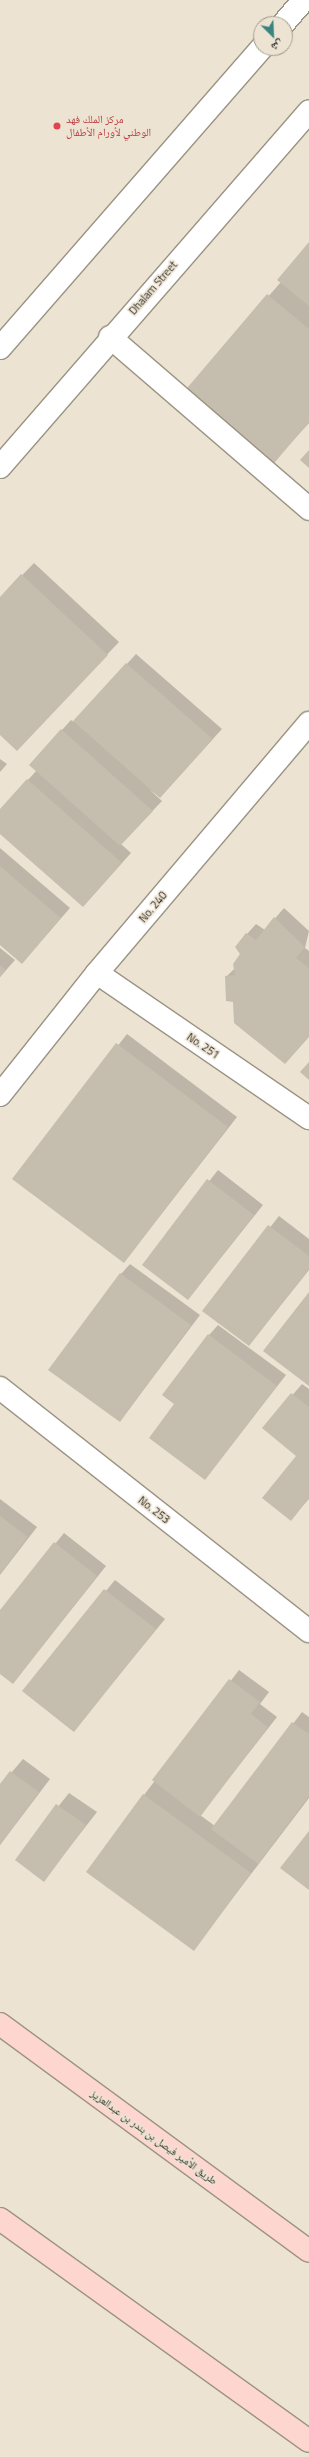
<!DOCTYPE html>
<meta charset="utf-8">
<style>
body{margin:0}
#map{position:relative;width:309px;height:2457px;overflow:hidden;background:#ece3d2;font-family:"Titillium Web","Noto Naskh Arabic",sans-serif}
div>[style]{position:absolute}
.shadow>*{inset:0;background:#0003}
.building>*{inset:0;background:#c5bdad}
.roads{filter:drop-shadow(1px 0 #9b9383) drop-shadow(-1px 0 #9b9383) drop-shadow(0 1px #9b9383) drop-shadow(0 -1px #9b9383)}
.street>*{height:22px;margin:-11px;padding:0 11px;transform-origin:11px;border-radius:11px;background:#fff}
.secondary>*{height:22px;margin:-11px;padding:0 11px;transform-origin:11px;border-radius:11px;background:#fff}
.primary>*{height:22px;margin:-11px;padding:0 11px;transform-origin:11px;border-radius:11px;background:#fed6d0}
.dots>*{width:11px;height:11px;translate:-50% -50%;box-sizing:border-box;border:2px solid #ece3d2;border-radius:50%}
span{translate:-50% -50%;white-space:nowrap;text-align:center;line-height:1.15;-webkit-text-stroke:3px #ece3d2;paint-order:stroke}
.health-label{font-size:11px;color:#be3a42}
.left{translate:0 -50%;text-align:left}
.street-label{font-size:11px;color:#322e28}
.north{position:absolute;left:253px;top:16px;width:40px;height:40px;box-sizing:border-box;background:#ece3d2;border:1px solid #a29b8e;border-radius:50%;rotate:156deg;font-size:11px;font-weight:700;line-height:16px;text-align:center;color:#322e28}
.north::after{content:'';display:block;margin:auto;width:14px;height:18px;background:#3b837f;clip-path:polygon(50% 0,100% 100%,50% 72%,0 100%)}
</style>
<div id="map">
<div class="shadow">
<div style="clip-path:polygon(309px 243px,309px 423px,270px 466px,183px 394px,281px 282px)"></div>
<div style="clip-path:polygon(34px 563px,119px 642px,29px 737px,0 733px,0 598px)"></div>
<div style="clip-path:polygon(136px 654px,222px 729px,160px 797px,150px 790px,162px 801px,121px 844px,131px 853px,83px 906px,0 833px,0 811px,37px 770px,62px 730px,71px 720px,74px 722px)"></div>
<div style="clip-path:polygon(0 759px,7px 764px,0 772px)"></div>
<div style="clip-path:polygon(0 848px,70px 908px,22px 963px,0 944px)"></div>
<div style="clip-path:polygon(284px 908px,309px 931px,305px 948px,309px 951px,309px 1037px,234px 1001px,226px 977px,235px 968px,247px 934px,256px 924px,265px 930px)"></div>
<div style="clip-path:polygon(0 948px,15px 960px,0 977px)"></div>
<div style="clip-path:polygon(127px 1034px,237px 1117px,124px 1262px,14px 1179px)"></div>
<div style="clip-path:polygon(218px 1170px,263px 1205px,188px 1299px,143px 1265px)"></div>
<div style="clip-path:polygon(279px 1216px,309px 1239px,309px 1270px,249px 1345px,204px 1311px)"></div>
<div style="clip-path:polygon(130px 1264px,200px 1315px,120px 1421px,121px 1274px)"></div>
<div style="clip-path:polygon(218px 1325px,286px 1375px,205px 1479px,175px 1404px,209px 1335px)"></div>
<div style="clip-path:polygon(302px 1384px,309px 1389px,309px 1499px,290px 1520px,298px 1456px,264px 1428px)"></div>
<div style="clip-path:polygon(0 1499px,37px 1527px,0 1575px)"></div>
<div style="clip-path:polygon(64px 1533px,106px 1566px,13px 1683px,0 1673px,0 1612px)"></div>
<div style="clip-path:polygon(115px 1580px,165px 1619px,73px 1731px,23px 1691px)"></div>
<div style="clip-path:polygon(239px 1670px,269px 1692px,260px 1704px,277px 1717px,200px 1815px,215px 1826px,302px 1712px,309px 1717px,309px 1798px,194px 1949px,144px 1795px)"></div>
<div style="clip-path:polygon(23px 1759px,50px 1779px,0 1845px,0 1786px)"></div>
<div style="clip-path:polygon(69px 1793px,97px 1812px,44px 1880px,16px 1860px)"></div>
</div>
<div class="building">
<div style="clip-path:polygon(309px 242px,309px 306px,277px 280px)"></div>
<div style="clip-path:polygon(267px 294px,309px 329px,309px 422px,270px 468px,182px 394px)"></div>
<div style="clip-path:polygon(309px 450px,309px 468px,300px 460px)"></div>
<div style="clip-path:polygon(21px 574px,108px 655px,17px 751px,0 735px,0 597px)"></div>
<div style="clip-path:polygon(126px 663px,213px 739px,160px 798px,73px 721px)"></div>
<div style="clip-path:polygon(61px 729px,153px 811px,120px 846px,29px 765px)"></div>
<div style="clip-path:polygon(27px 779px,122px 863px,83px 907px,0 834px,0 809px)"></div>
<div style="clip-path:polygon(0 866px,61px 918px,22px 964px,0 945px)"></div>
<div style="clip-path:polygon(274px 917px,305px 947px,296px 958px,309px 968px,309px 1037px,285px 1064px,234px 1023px,233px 1002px,226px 1001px,225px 976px,235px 975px,233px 964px,240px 954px,235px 947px,246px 933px,256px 940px)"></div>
<div style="clip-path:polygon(0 965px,6px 970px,0 977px)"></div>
<div style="clip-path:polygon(116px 1043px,228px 1127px,124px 1263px,12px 1179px)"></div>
<div style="clip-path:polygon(309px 1062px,309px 1080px,300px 1072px)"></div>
<div style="clip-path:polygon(207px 1179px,254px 1215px,188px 1300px,142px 1265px)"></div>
<div style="clip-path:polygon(268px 1225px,309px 1256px,309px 1269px,249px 1346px,202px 1311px)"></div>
<div style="clip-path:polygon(120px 1273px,191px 1325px,120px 1422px,48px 1370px)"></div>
<div style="clip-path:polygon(309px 1292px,309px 1386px,263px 1351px)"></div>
<div style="clip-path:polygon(208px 1334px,277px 1386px,205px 1480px,149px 1438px,174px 1404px,162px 1395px)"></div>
<div style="clip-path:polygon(291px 1393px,309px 1407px,309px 1498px,291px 1521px,262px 1498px,296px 1456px,262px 1428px)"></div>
<div style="clip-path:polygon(0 1516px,28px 1537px,0 1574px)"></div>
<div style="clip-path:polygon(54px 1542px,97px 1576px,13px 1684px,0 1674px,0 1610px)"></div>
<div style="clip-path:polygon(104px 1589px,156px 1629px,74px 1732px,22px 1691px)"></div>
<div style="clip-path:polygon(229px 1679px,260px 1702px,251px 1714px,268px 1727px,200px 1817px,152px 1780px)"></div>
<div style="clip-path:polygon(292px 1722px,309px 1734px,309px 1796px,258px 1864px,211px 1829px)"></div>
<div style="clip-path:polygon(10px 1771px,39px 1792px,0 1845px,0 1784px)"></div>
<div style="clip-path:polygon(143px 1794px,251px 1873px,194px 1951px,86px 1872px)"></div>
<div style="clip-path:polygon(56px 1804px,86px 1825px,44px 1882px,15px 1860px)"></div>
<div style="clip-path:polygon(309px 1831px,309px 1890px,280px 1868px)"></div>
</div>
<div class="roads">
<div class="street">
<div style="left:110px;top:337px;width:263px;rotate:40.8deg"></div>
<div style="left:97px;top:973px;width:257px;rotate:34.4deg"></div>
<div style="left:0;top:1095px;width:156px;rotate:-51.5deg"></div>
<div style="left:97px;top:973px;width:328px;rotate:-49.7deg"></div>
<div style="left:0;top:1388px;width:393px;rotate:38.2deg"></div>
</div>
<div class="secondary">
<div style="left:283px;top:24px;width:32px;rotate:-49deg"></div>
<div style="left:0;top:348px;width:398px;rotate:-48.9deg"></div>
<div style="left:0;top:467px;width:471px;rotate:-49deg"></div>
</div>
<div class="primary">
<div style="left:0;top:2024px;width:383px;rotate:36.3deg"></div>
<div style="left:0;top:2219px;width:380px;rotate:35.7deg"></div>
</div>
</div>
<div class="dots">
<div style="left:57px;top:126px;background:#e0444e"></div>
</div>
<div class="health-label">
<span class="left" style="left:66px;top:126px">مركز الملك فهد<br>الوطني لأورام الأطفال</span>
</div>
<div class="street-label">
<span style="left:153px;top:288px;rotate:-49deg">Dhalam Street</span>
<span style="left:153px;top:907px;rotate:-50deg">No. 240</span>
<span style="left:203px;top:1046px;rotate:34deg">No. 251</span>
<span style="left:154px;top:1510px;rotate:38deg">No. 253</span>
<span style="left:154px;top:2137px;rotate:36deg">طريق الأمير فيصل بن بندر بن عبدالعزيز</span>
</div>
<div class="north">ش</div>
</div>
